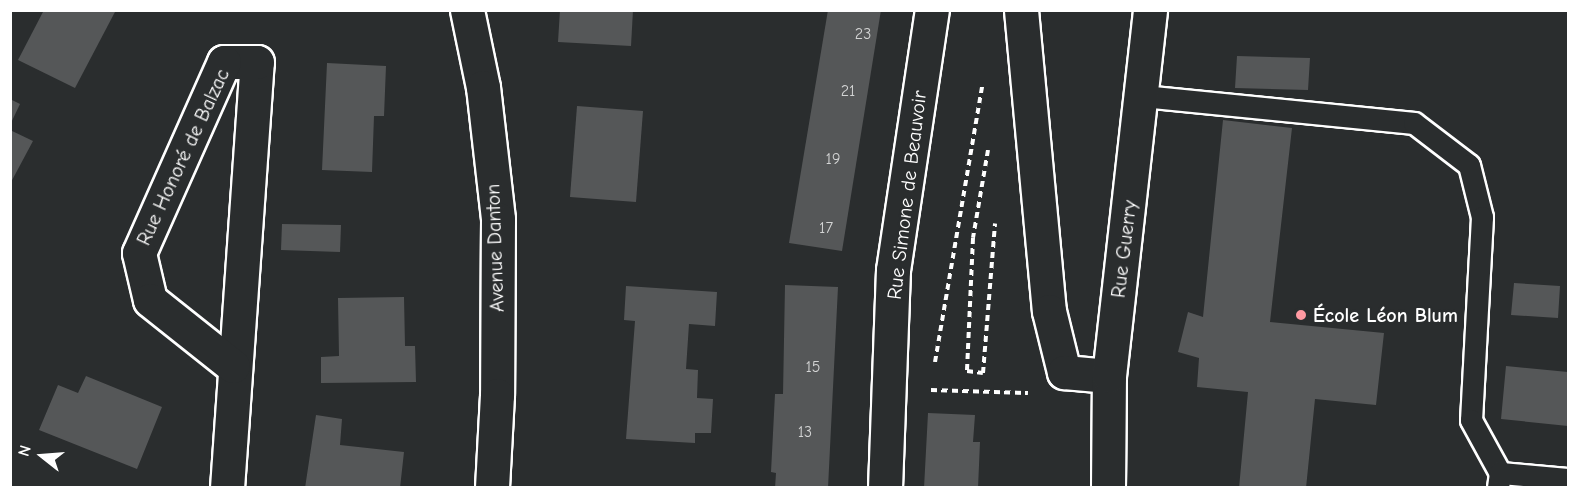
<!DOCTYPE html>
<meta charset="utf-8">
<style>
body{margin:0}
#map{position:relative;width:1579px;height:498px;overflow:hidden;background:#2a2d2e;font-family:"Comic Neue",sans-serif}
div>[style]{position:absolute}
.building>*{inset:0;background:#555758}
.path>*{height:4px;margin-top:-2px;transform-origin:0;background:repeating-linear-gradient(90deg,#fff 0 6px,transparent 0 10.5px)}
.roads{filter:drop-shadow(2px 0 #fff) drop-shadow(-2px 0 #fff) drop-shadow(0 2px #fff) drop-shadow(0 -2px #fff)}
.service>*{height:21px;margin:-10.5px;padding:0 10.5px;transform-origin:10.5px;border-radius:10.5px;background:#2a2d2e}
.minor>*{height:33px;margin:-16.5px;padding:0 16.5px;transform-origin:16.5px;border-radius:16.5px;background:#2a2d2e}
.dots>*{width:16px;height:16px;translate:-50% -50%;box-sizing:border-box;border:3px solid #2a2d2e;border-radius:50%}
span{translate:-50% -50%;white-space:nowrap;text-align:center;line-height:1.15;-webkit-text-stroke:4.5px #2a2d2e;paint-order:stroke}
.number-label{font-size:16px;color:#d4d5d5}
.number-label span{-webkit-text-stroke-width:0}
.street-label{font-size:20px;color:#fff}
.poi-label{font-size:20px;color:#fff;font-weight:700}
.left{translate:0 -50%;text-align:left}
.frame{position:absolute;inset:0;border:12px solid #fff;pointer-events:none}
.north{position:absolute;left:12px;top:426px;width:60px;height:60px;-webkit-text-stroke:4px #2a2d2e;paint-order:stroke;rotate:287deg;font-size:16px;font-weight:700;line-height:24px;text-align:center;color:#fff}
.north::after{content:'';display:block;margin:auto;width:21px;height:27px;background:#fff;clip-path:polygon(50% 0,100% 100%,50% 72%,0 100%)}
</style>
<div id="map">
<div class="building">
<div style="clip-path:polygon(44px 10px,116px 10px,75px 88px,18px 60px)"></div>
<div style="clip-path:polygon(560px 10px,633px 10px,631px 46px,558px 42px)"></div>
<div style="clip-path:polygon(828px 10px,881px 10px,842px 251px,789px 243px)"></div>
<div style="clip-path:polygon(1237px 56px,1310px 58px,1308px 90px,1235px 88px)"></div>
<div style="clip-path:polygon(327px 63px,386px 66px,384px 116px,374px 116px,372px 172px,322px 170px)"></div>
<div style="clip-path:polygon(10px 99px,20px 104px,10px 125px)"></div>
<div style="clip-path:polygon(577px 106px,643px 111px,636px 202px,570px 197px)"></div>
<div style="clip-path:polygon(1223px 120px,1292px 128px,1270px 322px,1384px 333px,1376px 405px,1315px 399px,1306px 488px,1239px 488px,1248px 392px,1197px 387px,1199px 358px,1178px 352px,1188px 312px,1203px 317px)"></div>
<div style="clip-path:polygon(10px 130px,33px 141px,10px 184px)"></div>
<div style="clip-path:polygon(282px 224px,341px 225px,340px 252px,281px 250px)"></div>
<div style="clip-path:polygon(1514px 283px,1560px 286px,1558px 318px,1511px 315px)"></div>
<div style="clip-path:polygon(785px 285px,838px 287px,828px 488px,775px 488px,776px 473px,771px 472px,775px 394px,783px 394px)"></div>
<div style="clip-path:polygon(626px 286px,717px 292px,715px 326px,689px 324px,686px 369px,698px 370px,697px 398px,713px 399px,711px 433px,695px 433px,695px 443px,626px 439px,635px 321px,624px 320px)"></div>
<div style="clip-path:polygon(404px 297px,405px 346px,415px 346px,416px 382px,321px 383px,321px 357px,339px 356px,338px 298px)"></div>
<div style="clip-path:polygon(1506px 366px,1568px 372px,1568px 426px,1501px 419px)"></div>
<div style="clip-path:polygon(86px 376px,162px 407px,137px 469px,39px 430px,58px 385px,78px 393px)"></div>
<div style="clip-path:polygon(928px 413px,975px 415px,973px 442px,980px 442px,978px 488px,924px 488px)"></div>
<div style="clip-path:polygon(316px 415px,342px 419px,340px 445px,404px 452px,400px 488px,305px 488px)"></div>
</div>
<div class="path">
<div style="left:988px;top:150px;width:89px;rotate:99.7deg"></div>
<div style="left:973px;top:238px;width:133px;rotate:92.6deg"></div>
<div style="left:967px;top:371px;width:16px;rotate:7deg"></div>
<div style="left:983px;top:373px;width:150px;rotate:-85.4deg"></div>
<div style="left:935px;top:362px;width:280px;rotate:-80.3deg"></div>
<div style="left:931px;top:390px;width:97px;rotate:1.8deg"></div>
</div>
<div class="roads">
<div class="service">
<div style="left:1143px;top:96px;width:272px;rotate:5.7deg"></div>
<div style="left:1414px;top:123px;width:69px;rotate:37.4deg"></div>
<div style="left:1469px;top:165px;width:54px;rotate:76deg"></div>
<div style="left:1482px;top:217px;width:203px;rotate:93.1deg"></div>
<div style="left:1471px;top:420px;width:60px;rotate:61.3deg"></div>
<div style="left:1500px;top:473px;width:15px;rotate:98deg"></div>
<div style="left:1500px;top:473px;width:68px;rotate:5deg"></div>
</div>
<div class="minor">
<div style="left:467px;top:10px;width:79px;rotate:78.3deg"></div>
<div style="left:483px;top:87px;width:133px;rotate:83.5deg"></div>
<div style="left:498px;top:219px;width:176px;rotate:90.3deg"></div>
<div style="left:497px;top:395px;width:93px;rotate:93.1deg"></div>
<div style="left:1021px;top:10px;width:302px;rotate:84.7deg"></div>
<div style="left:1049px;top:311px;width:63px;rotate:76.2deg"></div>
<div style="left:1064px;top:372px;width:45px;rotate:5.1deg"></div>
<div style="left:227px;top:488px;width:427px;rotate:-86deg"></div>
<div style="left:257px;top:62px;width:33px;rotate:180deg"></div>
<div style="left:224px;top:62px;width:209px;rotate:114deg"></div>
<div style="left:139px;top:253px;width:48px;rotate:76.8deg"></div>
<div style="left:150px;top:300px;width:106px;rotate:38.5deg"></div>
<div style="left:885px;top:488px;width:218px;rotate:-87.9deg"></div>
<div style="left:893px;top:270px;width:263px;rotate:-81.5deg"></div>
<div style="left:1108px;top:488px;width:112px;rotate:-89.5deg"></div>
<div style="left:1109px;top:376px;width:368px;rotate:-83.6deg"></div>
</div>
</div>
<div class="dots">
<div style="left:1301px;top:315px;background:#ff9aa2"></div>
</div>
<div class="number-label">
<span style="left:863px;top:34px">23</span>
<span style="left:848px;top:91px">21</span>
<span style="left:833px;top:159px">19</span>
<span style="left:826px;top:228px">17</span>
<span style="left:813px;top:367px">15</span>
<span style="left:805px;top:432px">13</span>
</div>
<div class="street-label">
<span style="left:183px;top:157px;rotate:-65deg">Rue Honoré de Balzac</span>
<span style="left:907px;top:195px;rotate:-83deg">Rue Simone de Beauvoir</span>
<span style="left:495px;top:248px;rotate:-92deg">Avenue Danton</span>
<span style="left:1124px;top:249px;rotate:-83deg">Rue Guerry</span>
</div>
<div class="poi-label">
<span class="left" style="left:1313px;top:315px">École Léon Blum</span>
</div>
<div class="frame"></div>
<div class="north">N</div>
</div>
